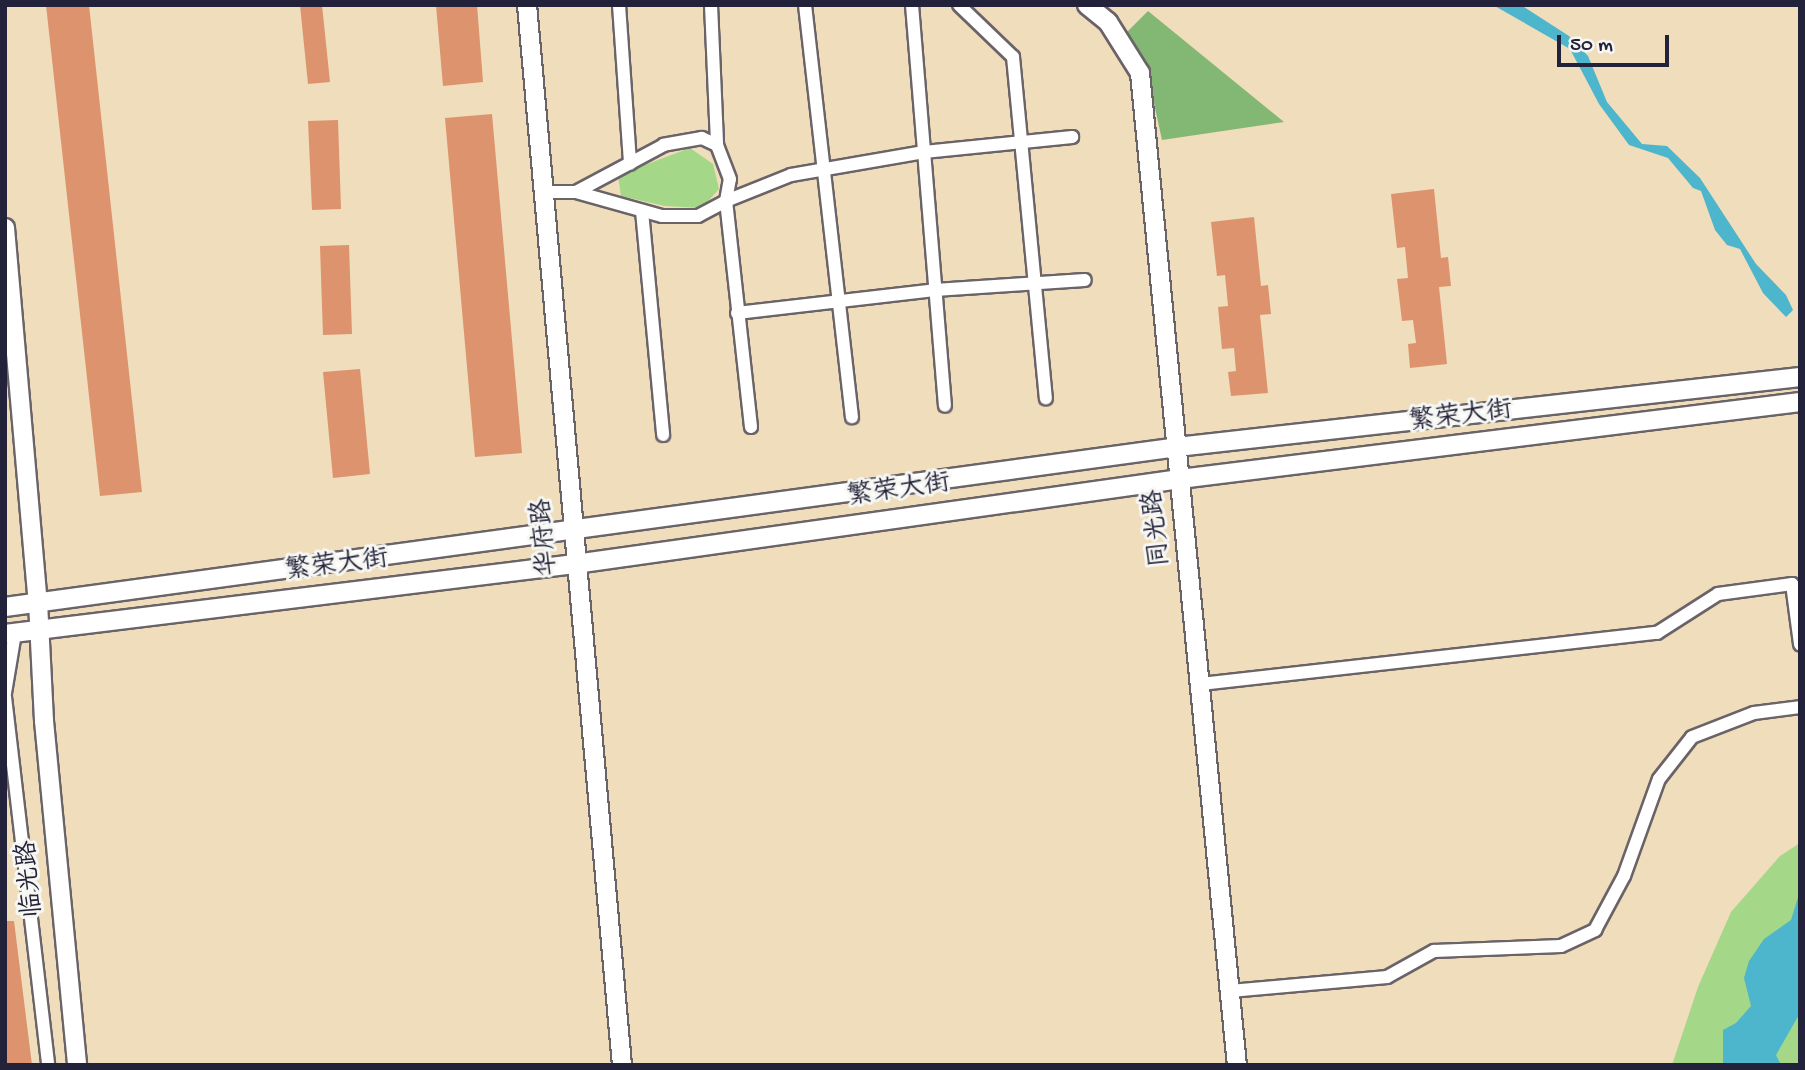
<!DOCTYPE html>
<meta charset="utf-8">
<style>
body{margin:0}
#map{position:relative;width:1805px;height:1070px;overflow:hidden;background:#efddbb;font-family:"Gochi Hand","LXGW WenKai TC",sans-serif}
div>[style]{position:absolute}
.green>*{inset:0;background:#a4d787}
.forest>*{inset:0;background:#83b874}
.water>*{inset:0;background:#4db5cc}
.building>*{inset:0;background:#dc936e}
.roads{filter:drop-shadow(2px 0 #6a6368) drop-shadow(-2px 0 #6a6368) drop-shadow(0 2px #6a6368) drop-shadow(0 -2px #6a6368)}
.street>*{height:12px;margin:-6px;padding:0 6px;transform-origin:6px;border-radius:6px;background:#fff}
.secondary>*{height:18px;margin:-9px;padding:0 9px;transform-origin:9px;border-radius:9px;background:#fff}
span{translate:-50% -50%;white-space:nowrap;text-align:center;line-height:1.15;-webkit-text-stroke:6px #f6f6f2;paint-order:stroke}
.street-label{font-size:26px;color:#22223b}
.frame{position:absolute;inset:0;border:7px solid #22223b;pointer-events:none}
.scale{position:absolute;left:1557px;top:35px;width:112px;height:32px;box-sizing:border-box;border:4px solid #22223b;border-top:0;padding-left:9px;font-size:21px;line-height:24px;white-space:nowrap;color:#22223b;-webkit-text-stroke:5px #f6f6f2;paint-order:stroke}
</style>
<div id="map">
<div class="green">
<div style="clip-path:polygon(690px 148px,713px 164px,719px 189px,702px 208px,665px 206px,621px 196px,618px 175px)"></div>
<div style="clip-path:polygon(1800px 843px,1800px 1065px,1672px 1065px,1698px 987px,1731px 912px,1780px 856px)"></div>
</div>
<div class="forest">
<div style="clip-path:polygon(1148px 11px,1284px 122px,1162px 140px,1148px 76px,1123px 36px)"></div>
</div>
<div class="water">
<div style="clip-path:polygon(1493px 5px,1521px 5px,1569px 36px,1588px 56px,1607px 102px,1642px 144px,1667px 146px,1700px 178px,1756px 264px,1786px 295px,1793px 310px,1786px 317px,1763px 293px,1740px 249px,1727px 245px,1715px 230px,1701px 191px,1693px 188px,1668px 158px,1629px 145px,1599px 104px,1570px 49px)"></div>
<div style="clip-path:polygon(1800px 891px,1800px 1013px,1776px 1055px,1781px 1065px,1723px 1065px,1723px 1030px,1736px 1023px,1751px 1006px,1744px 978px,1749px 961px,1764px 939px,1791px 920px)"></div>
</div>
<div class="building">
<div style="clip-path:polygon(46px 5px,89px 5px,142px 492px,100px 496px)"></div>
<div style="clip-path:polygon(300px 5px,322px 5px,330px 82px,308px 84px)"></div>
<div style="clip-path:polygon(436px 5px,477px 5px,483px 82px,443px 86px)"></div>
<div style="clip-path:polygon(492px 114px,522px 453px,475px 457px,445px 118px)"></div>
<div style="clip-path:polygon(338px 120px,341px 209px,312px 210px,308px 121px)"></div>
<div style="clip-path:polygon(1434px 189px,1441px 258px,1448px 257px,1451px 286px,1439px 287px,1447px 364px,1410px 368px,1408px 344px,1416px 343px,1413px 320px,1402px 321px,1397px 279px,1408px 278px,1405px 247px,1397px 248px,1391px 194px)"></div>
<div style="clip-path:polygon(1254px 217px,1261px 286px,1268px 285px,1271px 314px,1260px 315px,1268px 393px,1231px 396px,1228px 372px,1236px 371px,1234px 348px,1222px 349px,1218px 307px,1228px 306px,1225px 275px,1217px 276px,1211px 222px)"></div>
<div style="clip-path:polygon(349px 245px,352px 334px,323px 335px,320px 246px)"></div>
<div style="clip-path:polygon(360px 369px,370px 474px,333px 478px,323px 372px)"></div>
<div style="clip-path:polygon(5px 921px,14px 921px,32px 1065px,5px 1065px)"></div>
</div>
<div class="roads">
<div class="street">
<div style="left:619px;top:5px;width:159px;rotate:86deg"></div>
<div style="left:711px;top:5px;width:140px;rotate:87.5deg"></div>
<div style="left:805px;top:5px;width:415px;rotate:83.5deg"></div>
<div style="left:912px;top:5px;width:402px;rotate:85.3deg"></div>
<div style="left:959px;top:5px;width:75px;rotate:43.9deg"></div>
<div style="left:1013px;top:57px;width:343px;rotate:84.5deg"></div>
<div style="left:544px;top:192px;width:32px"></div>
<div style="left:576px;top:192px;width:89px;rotate:15.6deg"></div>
<div style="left:662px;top:216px;width:36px"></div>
<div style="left:698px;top:216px;width:32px;rotate:-28deg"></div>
<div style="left:726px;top:201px;width:22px;rotate:-80deg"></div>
<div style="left:730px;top:179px;width:36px;rotate:-111deg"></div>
<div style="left:717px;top:145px;width:17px;rotate:-155deg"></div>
<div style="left:702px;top:138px;width:39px;rotate:170deg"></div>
<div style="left:664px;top:145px;width:100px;rotate:151.9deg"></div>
<div style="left:642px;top:211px;width:225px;rotate:84.6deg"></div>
<div style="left:737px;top:313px;width:199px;rotate:-6.6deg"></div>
<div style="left:935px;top:290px;width:150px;rotate:-3.8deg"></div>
<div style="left:751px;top:427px;width:227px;rotate:-96.3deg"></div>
<div style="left:726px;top:201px;width:70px;rotate:-21.8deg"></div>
<div style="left:791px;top:175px;width:135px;rotate:-9.8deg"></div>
<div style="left:924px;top:152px;width:149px;rotate:-5.8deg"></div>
<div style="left:1200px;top:684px;width:460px;rotate:-6.4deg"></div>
<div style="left:1657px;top:633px;width:72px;rotate:-32.6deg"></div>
<div style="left:1718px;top:594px;width:75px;rotate:-7.7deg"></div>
<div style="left:1792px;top:584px;width:61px;rotate:82.4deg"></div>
<div style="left:5px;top:693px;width:61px;rotate:-80.5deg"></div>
<div style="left:5px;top:697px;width:371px;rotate:83.3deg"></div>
<div style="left:1230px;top:991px;width:158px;rotate:-5.1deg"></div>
<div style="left:1387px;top:977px;width:54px;rotate:-29deg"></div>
<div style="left:1434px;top:951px;width:127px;rotate:-2.3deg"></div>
<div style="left:1561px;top:946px;width:38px;rotate:-25deg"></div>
<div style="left:1595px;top:930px;width:61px;rotate:-61.8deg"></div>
<div style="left:1624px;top:876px;width:103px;rotate:-70.2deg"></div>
<div style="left:1659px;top:779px;width:53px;rotate:-51.8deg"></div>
<div style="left:1692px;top:737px;width:66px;rotate:-21.2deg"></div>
<div style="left:1754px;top:713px;width:46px;rotate:-7.4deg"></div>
</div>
<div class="secondary">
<div style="left:527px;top:5px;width:1064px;rotate:84.88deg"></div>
<div style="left:1087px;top:5px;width:27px;rotate:39deg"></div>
<div style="left:1108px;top:22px;width:60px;rotate:57.9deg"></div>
<div style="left:1140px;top:73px;width:997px;rotate:84.42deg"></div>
<div style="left:5px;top:228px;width:375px;rotate:85deg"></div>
<div style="left:38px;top:602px;width:119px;rotate:87.1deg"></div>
<div style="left:44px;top:721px;width:346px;rotate:84.5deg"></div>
<div style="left:5px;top:607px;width:1183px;rotate:-7.77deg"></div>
<div style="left:1177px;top:447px;width:627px;rotate:-6.41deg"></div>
<div style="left:5px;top:634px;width:574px;rotate:-7deg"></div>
<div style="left:575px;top:564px;width:611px;rotate:-8deg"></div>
<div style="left:1180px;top:479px;width:625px;rotate:-7.08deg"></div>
</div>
</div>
<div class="street-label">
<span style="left:1461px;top:418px;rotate:-7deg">繁荣大街</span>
<span style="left:899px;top:492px;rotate:-8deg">繁荣大街</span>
<span style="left:1159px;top:528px;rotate:-96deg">同光路</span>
<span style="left:547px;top:537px;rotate:-95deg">华府路</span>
<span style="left:337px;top:567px;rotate:-7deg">繁荣大街</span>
<span style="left:32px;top:879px;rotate:-95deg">临光路</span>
</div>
<div class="frame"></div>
<div class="scale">50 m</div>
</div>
